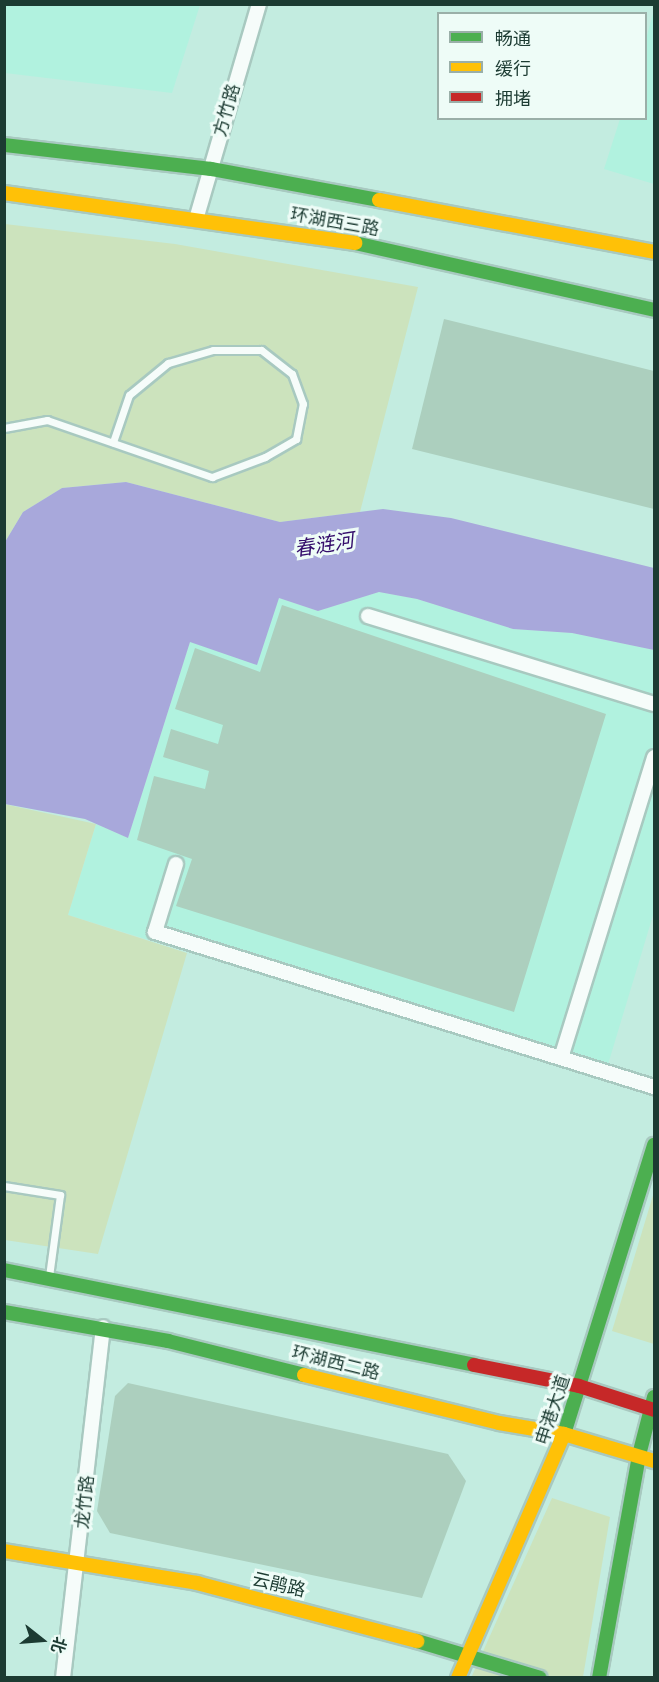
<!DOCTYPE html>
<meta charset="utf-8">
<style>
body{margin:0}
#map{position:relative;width:659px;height:1682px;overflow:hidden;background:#c3ece0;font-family:"Open Sans","Noto Sans SC",sans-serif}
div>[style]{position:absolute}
.built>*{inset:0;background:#b1f2df}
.green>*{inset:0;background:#cce3bd}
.water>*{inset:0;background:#a8a8db}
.building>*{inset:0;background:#accfbe}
.roads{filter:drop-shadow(2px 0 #a8c9c0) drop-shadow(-2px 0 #a8c9c0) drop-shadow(0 2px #a8c9c0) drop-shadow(0 -2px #a8c9c0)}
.lane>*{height:7px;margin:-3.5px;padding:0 3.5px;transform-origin:3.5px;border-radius:3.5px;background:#f6fcfa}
.street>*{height:14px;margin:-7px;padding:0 7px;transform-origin:7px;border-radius:7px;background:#f6fcfa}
.fast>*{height:14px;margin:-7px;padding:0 7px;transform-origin:7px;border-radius:7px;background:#4caf50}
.slow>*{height:14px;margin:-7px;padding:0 7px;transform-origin:7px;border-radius:7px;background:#ffc107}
.jam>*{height:14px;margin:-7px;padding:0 7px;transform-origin:7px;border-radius:7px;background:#c62828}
span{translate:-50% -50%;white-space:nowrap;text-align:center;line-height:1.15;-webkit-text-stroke:6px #eefcf7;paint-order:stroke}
.street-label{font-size:18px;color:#1c3b32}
.water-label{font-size:20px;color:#340d6b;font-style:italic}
.frame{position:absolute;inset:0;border:6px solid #1c3b32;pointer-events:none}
.legend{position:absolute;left:437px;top:12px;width:210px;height:108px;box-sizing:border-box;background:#eefcf7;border:2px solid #9aafa8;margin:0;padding:8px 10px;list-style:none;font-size:18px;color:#1c3b32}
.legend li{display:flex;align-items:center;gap:12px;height:30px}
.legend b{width:30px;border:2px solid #9aafa8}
.north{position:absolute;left:12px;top:1610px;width:60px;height:60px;-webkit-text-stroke:4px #eefcf7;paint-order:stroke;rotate:107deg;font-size:16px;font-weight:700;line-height:24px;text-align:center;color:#1c3b32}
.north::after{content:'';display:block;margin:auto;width:21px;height:27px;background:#1c3b32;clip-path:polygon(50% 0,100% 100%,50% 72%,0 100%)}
</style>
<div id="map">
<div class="built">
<div style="clip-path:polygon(4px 5px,5px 4px,200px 5px,172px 93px,5px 73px)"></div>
<div style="clip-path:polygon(654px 10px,654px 184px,604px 169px,620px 119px,646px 118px,646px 39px)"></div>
<div style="clip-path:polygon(379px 592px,417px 599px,513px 629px,572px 633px,654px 650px,654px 912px,603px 1081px,68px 915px,96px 824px,128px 838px,190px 642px,279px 598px,318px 611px)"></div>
</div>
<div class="green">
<div style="clip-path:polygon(5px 224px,175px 244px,418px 287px,360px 512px,280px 522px,126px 482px,62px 488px,23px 512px,5px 542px)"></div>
<div style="clip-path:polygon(4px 804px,96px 824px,68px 915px,187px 953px,98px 1254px,5px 1240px)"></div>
<div style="clip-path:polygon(654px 1192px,654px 1344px,612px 1331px)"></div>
<div style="clip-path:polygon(552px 1498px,610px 1517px,583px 1677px,471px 1678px)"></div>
</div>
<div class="water">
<div style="clip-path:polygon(126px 482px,280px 522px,383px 509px,451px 518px,654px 568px,654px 650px,572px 633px,513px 629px,417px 599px,379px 592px,318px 611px,279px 598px,257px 665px,190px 642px,128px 838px,85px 819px,5px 804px,5px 542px,23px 512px,62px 488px)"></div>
</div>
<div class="building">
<div style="clip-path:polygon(444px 319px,654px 371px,654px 509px,412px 449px)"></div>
<div style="clip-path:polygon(282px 605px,606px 714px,514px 1012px,176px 906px,192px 859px,137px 840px,154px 776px,205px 789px,209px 771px,163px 757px,171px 729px,218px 744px,223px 725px,175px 709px,195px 648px,260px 672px)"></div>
<div style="clip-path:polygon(128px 1383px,448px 1454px,466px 1481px,422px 1598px,110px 1533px,97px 1511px,115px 1396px)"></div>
</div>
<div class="roads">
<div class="lane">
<div style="left:4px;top:428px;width:44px;rotate:-10.5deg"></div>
<div style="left:47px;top:420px;width:175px;rotate:19.1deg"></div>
<div style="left:212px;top:477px;width:57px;rotate:-20.7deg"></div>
<div style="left:265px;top:457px;width:36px;rotate:-30deg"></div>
<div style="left:296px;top:439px;width:36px;rotate:-79deg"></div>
<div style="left:303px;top:404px;width:32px;rotate:-110deg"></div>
<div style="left:292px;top:374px;width:39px;rotate:-142deg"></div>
<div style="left:261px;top:350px;width:48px;rotate:180deg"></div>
<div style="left:213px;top:350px;width:47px;rotate:163.9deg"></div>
<div style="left:168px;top:363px;width:50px;rotate:140.6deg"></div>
<div style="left:129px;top:395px;width:50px;rotate:108.8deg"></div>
<div style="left:4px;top:1186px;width:57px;rotate:9.1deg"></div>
<div style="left:60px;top:1195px;width:82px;rotate:97.7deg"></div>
</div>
<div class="street">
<div style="left:197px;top:216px;width:221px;rotate:-73.7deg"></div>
<div style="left:368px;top:616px;width:299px;rotate:17.1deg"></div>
<div style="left:176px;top:864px;width:71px;rotate:107.2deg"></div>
<div style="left:155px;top:932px;width:523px;rotate:17.26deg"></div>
<div style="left:561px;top:1058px;width:315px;rotate:-72.8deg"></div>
<div style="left:63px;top:1678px;width:353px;rotate:-83.5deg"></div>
</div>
<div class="fast">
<div style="left:4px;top:145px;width:208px;rotate:6.6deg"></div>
<div style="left:211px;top:169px;width:171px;rotate:10.5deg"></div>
<div style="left:355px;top:243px;width:306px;rotate:12.6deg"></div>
<div style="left:4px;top:1270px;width:480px;rotate:11.4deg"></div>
<div style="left:4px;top:1312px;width:167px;rotate:10deg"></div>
<div style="left:168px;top:1341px;width:140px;rotate:14deg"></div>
<div style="left:564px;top:1434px;width:303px;rotate:-72.7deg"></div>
<div style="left:639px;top:1455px;width:60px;rotate:-75.5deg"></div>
<div style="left:417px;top:1641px;width:128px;rotate:16.7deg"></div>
<div style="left:599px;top:1678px;width:227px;rotate:-79.8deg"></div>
</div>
<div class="slow">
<div style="left:4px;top:193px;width:355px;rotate:8.1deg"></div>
<div style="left:379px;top:200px;width:280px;rotate:10.7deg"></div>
<div style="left:304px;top:1375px;width:201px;rotate:13.8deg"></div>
<div style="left:499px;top:1423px;width:66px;rotate:9.6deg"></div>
<div style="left:564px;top:1434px;width:94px;rotate:16.7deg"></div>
<div style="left:4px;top:1551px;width:196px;rotate:9.4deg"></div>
<div style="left:197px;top:1583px;width:228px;rotate:14.8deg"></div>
<div style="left:458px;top:1678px;width:266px;rotate:-66.5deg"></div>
</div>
<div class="jam">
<div style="left:474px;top:1365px;width:107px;rotate:11.3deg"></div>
<div style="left:579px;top:1386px;width:79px;rotate:17.7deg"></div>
</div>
</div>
<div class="street-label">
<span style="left:226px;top:110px;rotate:-74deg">方竹路</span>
<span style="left:335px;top:221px;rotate:10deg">环湖西三路</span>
<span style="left:336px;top:1362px;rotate:14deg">环湖西二路</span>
<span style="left:552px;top:1410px;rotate:-72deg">申港大道</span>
<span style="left:84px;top:1502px;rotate:-84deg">龙竹路</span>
<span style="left:279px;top:1584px;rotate:13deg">云鹃路</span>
</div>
<div class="water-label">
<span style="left:324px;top:544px;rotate:-9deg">春涟河</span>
</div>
<div class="frame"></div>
<ul class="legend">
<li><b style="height:8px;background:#4caf50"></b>畅通</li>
<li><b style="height:8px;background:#ffc107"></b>缓行</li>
<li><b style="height:8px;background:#c62828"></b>拥堵</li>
</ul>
<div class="north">北</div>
</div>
